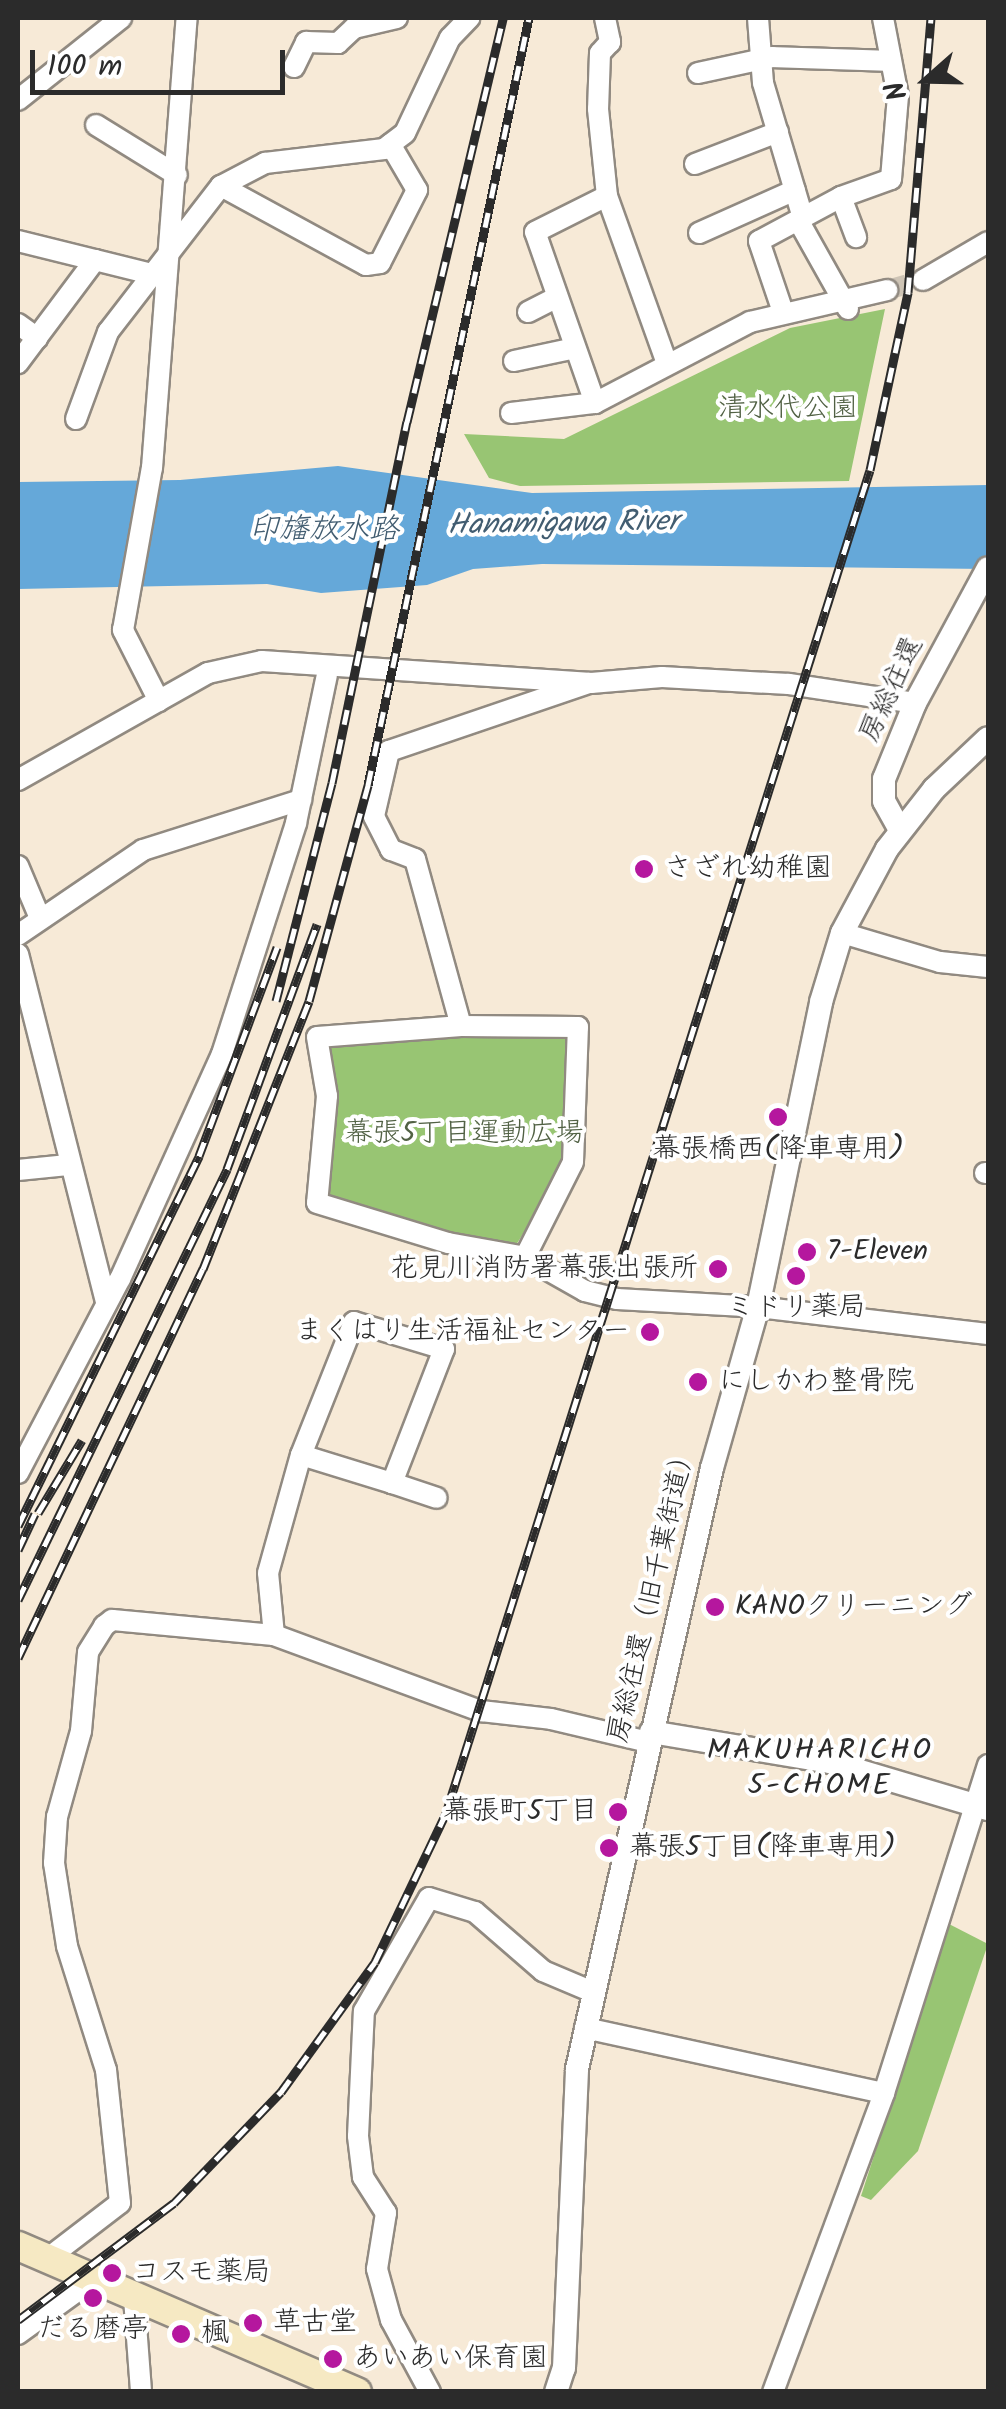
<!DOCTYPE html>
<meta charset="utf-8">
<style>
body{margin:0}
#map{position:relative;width:1006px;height:2409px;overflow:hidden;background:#f7ead7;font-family:Kalam,"Klee One",sans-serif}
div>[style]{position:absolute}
.green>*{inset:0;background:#98c573}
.water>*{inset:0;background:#65a8d9}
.minor-tunnel>*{height:20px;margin-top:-10px;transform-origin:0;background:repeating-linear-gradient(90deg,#cec4b5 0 20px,transparent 0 30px)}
.roads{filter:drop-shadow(2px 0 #918a81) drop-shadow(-2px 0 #918a81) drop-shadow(0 2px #918a81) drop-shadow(0 -2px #918a81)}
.minor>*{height:20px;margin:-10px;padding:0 10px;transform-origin:10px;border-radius:10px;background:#fff}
.tertiary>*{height:22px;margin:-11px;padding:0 11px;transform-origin:11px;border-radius:11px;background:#fff}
.secondary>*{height:28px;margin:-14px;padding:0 14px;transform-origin:14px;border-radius:14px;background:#f6e9c3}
.rail>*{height:9px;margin-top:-4.5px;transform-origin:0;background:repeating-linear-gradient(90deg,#fff 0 15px,#2b2b2b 0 30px);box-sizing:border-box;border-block:2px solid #2b2b2b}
.dots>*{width:28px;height:28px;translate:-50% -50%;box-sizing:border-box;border:5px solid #fff;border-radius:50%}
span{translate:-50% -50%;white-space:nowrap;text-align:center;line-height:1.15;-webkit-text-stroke:8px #fff;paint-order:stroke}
.park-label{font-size:28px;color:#516144}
.street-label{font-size:28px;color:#2b2b2b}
.poi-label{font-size:28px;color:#2b2b2b}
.left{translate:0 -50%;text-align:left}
.right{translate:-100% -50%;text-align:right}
.water-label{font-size:30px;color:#425d71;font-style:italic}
.neighbourhood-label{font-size:30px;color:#2b2b2b;letter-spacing:2.5px}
.frame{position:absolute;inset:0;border:20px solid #2b2b2b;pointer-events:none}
.north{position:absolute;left:876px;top:30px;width:100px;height:100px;-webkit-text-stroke:8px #fff;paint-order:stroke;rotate:250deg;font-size:28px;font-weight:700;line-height:40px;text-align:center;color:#2b2b2b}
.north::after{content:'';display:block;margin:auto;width:35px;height:45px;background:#2b2b2b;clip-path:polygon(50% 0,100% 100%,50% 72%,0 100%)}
.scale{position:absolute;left:30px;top:50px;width:255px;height:45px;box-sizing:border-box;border:5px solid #2b2b2b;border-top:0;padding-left:12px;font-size:30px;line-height:35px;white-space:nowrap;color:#2b2b2b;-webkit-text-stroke:8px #fff;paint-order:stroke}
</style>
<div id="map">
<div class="green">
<div style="clip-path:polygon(885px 309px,849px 481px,520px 486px,489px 478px,464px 434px,564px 439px,790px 328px)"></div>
<div style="clip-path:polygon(470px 1030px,572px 1037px,568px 1161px,513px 1250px,328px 1203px,328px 1041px)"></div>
<div style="clip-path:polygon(949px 1924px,988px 1944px,918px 2151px,871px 2200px,861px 2196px)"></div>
</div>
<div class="water">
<div style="clip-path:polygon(338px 466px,532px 493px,988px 485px,988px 569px,542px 564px,473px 569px,427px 585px,321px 593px,267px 584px,18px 589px,18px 482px,180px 480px)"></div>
</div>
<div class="minor-tunnel">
<div style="left:887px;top:290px;width:37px;rotate:-16deg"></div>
</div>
<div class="roads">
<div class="minor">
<div style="left:605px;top:18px;width:25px;rotate:78deg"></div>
<div style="left:610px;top:42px;width:15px;rotate:132deg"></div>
<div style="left:600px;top:53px;width:56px;rotate:92deg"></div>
<div style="left:598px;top:109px;width:87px;rotate:84.1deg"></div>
<div style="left:607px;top:196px;width:178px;rotate:70.3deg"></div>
<div style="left:758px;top:18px;width:65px;rotate:85.6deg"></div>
<div style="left:763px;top:83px;width:141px;rotate:73.5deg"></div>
<div style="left:294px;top:67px;width:28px;rotate:-64deg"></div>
<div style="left:306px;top:42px;width:32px;rotate:2deg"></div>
<div style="left:338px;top:43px;width:22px;rotate:-43deg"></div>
<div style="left:354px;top:28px;width:44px;rotate:-13.1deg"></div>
<div style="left:698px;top:73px;width:76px;rotate:-12.2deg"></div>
<div style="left:772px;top:57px;width:119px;rotate:1.9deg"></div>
<div style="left:18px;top:100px;width:132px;rotate:-38.5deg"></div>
<div style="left:96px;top:125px;width:95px;rotate:31.7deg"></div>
<div style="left:695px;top:164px;width:89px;rotate:-21.1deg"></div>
<div style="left:221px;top:186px;width:165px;rotate:28.6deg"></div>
<div style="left:366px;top:265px;width:14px;rotate:-8deg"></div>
<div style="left:380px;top:263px;width:82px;rotate:-63.1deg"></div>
<div style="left:417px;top:190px;width:53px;rotate:-120.4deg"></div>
<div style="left:841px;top:197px;width:43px;rotate:69.4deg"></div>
<div style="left:798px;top:220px;width:102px;rotate:60.7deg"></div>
<div style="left:699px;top:233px;width:105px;rotate:-24.1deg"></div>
<div style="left:18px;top:241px;width:79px;rotate:13.9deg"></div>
<div style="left:95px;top:260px;width:129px;rotate:126.8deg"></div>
<div style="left:95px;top:260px;width:54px;rotate:14deg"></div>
<div style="left:923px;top:280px;width:75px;rotate:-30.3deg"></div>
<div style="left:528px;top:312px;width:33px;rotate:-27deg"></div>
<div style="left:783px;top:312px;width:75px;rotate:-108.7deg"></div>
<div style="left:759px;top:241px;width:93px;rotate:-28.2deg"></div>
<div style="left:841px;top:197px;width:53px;rotate:-19.8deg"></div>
<div style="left:891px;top:179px;width:83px;rotate:-85.2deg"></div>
<div style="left:898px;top:96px;width:79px;rotate:-100.9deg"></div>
<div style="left:18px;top:324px;width:24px;rotate:36deg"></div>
<div style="left:514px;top:361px;width:62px;rotate:-12deg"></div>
<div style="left:595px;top:403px;width:181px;rotate:-109.3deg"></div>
<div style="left:535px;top:232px;width:80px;rotate:-26.6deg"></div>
<div style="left:511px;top:413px;width:85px;rotate:-6.8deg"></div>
<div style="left:595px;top:403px;width:175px;rotate:-27.6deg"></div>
<div style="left:750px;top:322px;width:141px;rotate:-13.1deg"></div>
<div style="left:76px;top:419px;width:93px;rotate:-69.8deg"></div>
<div style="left:108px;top:332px;width:185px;rotate:-52.3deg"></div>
<div style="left:221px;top:186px;width:50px;rotate:-27.6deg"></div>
<div style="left:265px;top:163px;width:120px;rotate:-6.7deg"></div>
<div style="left:384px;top:149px;width:26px;rotate:-37deg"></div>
<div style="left:405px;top:133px;width:105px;rotate:-64.7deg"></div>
<div style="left:450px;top:38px;width:28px;rotate:-46deg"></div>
<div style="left:159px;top:701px;width:80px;rotate:-116.9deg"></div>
<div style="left:123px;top:630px;width:165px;rotate:-79.9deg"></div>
<div style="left:152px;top:468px;width:451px;rotate:-85.6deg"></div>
<div style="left:18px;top:780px;width:218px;rotate:-29.4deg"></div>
<div style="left:208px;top:673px;width:55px;rotate:-12.5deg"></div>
<div style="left:262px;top:661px;width:330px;rotate:3.8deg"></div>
<div style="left:591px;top:683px;width:71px;rotate:-4.8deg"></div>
<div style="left:662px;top:677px;width:127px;rotate:3.2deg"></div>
<div style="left:789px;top:684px;width:127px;rotate:8.6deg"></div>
<div style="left:18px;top:866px;width:56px;rotate:67.1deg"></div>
<div style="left:842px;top:933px;width:102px;rotate:16.5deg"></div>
<div style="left:940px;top:962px;width:48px;rotate:5.9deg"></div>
<div style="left:18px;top:935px;width:151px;rotate:-34.2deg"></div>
<div style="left:143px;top:850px;width:166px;rotate:-17.6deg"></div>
<div style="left:18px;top:954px;width:359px;rotate:75.8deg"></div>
<div style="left:461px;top:1026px;width:173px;rotate:-105.4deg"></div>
<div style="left:415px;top:859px;width:26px;rotate:-159deg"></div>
<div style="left:391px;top:850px;width:38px;rotate:-117deg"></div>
<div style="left:374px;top:816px;width:67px;rotate:-77deg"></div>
<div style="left:389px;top:751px;width:211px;rotate:-18.8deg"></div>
<div style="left:18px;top:1170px;width:50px;rotate:-5.7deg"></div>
<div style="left:985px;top:1173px;width:3px"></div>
<div style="left:525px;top:1257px;width:106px;rotate:-63.2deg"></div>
<div style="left:573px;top:1162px;width:135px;rotate:-87.9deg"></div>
<div style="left:578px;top:1027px;width:117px;rotate:-179.5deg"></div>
<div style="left:461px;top:1026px;width:144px;rotate:175.6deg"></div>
<div style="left:317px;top:1037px;width:60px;rotate:80.4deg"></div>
<div style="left:327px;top:1096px;width:107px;rotate:95.3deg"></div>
<div style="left:317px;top:1203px;width:137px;rotate:17deg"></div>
<div style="left:448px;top:1243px;width:78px;rotate:10.3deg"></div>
<div style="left:525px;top:1257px;width:69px;rotate:29.5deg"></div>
<div style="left:585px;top:1291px;width:33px;rotate:14deg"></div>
<div style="left:617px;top:1299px;width:141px;rotate:3.2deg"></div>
<div style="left:758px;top:1307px;width:232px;rotate:6.7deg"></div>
<div style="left:18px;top:1473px;width:219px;rotate:-62.3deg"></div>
<div style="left:120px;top:1279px;width:247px;rotate:-65.6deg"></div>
<div style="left:222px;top:1054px;width:243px;rotate:-72.2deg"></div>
<div style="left:296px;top:823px;width:151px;rotate:-78.2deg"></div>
<div style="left:392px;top:1483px;width:47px;rotate:18.4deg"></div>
<div style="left:274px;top:1635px;width:62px;rotate:-95.5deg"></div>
<div style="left:268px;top:1573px;width:123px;rotate:-74.4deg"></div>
<div style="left:301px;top:1455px;width:143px;rotate:-68.3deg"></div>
<div style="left:354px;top:1322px;width:94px;rotate:16.7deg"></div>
<div style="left:444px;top:1349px;width:144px;rotate:111.2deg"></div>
<div style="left:392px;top:1483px;width:95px;rotate:-162.9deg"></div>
<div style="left:585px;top:2028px;width:306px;rotate:12.3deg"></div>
<div style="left:47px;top:2259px;width:92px;rotate:-37.5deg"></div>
<div style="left:120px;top:2203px;width:134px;rotate:-96deg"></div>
<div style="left:106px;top:2070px;width:130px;rotate:-107.5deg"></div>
<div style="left:67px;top:1946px;width:84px;rotate:-98.9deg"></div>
<div style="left:54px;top:1863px;width:46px;rotate:-86.3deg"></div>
<div style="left:57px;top:1817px;width:89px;rotate:-74.4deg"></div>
<div style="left:81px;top:1731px;width:79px;rotate:-84.9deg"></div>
<div style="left:88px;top:1652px;width:31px;rotate:-58deg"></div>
<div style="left:104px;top:1626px;width:10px;rotate:-37deg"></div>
<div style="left:112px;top:1620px;width:163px;rotate:5.3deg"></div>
<div style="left:274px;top:1635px;width:221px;rotate:20.2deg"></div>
<div style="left:481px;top:1711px;width:70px;rotate:6.5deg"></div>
<div style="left:551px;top:1719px;width:100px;rotate:13.3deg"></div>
<div style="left:134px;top:2298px;width:94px;rotate:85.7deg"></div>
<div style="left:18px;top:2334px;width:90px;rotate:-36deg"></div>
<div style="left:430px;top:2392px;width:82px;rotate:-118.4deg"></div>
<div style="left:391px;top:2320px;width:53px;rotate:-105.4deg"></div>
<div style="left:377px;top:2269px;width:57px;rotate:-80.9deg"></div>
<div style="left:386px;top:2213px;width:43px;rotate:-122.6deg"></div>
<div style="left:363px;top:2177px;width:41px;rotate:-97deg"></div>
<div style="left:358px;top:2136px;width:125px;rotate:-87.3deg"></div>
<div style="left:364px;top:2011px;width:130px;rotate:-60.1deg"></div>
<div style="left:429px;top:1898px;width:48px;rotate:16.9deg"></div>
<div style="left:475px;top:1912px;width:90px;rotate:40.9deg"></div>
<div style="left:543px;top:1971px;width:54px;rotate:22.8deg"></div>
<div style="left:773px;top:2392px;width:319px;rotate:-69.6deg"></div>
<div style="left:884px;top:2093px;width:344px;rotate:-72.4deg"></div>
</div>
<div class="tertiary">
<div style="left:900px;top:830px;width:33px;rotate:-119deg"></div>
<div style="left:884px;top:801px;width:22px;rotate:-90deg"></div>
<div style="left:884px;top:779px;width:82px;rotate:-67.8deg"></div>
<div style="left:915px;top:703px;width:153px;rotate:-61.6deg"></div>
<div style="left:651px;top:1732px;width:181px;rotate:9.5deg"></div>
<div style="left:830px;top:1762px;width:165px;rotate:16.6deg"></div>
<div style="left:556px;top:2392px;width:25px;rotate:-72deg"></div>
<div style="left:564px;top:2368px;width:299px;rotate:-87.5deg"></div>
<div style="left:577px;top:2069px;width:616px;rotate:-77.34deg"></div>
<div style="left:712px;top:1468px;width:167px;rotate:-74.1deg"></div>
<div style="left:758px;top:1307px;width:311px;rotate:-78.3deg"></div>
<div style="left:821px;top:1002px;width:72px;rotate:-73.1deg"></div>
<div style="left:842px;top:933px;width:95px;rotate:-61.8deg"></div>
<div style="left:887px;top:849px;width:76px;rotate:-51.9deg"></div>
<div style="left:934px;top:789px;width:74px;rotate:-43.4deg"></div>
</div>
<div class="secondary">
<div style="left:18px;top:2246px;width:369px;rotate:23.3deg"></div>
</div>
</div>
<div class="rail">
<div style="left:276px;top:1001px;width:225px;rotate:-75.6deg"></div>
<div style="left:332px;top:783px;width:369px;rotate:-78.3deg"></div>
<div style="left:407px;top:422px;width:415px;rotate:-76.6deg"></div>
<div style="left:38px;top:1513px;width:85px;rotate:-58.9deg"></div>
<div style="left:18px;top:1526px;width:412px;rotate:-63.9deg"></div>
<div style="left:199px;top:1156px;width:223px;rotate:-69.5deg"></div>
<div style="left:18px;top:1550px;width:40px;rotate:-65deg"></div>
<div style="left:18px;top:1600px;width:479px;rotate:-64.1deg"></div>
<div style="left:227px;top:1169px;width:261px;rotate:-69.8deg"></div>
<div style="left:18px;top:1658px;width:431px;rotate:-64.6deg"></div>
<div style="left:203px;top:1269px;width:288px;rotate:-68.4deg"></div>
<div style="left:309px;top:1001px;width:224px;rotate:-74.7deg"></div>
<div style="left:368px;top:785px;width:784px;rotate:-78.15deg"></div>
<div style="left:18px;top:2320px;width:195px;rotate:-36.9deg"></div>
<div style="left:174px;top:2203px;width:154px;rotate:-46.1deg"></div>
<div style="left:281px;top:2092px;width:160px;rotate:-54.1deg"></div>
<div style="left:375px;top:1962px;width:165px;rotate:-64.5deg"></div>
<div style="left:446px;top:1813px;width:1408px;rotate:-72.48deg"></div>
<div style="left:870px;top:470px;width:182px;rotate:-77.9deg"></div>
<div style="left:908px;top:292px;width:275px;rotate:-85.2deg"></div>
</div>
<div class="dots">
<div style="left:644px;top:869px;background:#b5179e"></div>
<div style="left:778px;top:1117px;background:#b5179e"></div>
<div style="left:807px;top:1252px;background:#b5179e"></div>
<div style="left:718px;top:1269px;background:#b5179e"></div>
<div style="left:796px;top:1276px;background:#b5179e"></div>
<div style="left:650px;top:1332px;background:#b5179e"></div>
<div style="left:698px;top:1382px;background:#b5179e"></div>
<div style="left:715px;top:1607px;background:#b5179e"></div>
<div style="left:618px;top:1812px;background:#b5179e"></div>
<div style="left:609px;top:1848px;background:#b5179e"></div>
<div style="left:112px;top:2273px;background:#b5179e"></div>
<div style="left:93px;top:2298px;background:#b5179e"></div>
<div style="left:253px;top:2323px;background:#b5179e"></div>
<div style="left:181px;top:2334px;background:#b5179e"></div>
<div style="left:333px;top:2359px;background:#b5179e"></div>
</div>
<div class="park-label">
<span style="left:788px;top:409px">清水代公園</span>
<span style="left:464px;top:1134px">幕張5丁目運動広場</span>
</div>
<div class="street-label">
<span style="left:892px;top:690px;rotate:-65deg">房総往還</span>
<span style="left:653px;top:1593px;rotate:-77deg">房総往還（旧千葉街道）</span>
</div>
<div class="poi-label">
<span class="left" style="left:664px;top:869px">さざれ幼稚園</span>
<span style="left:778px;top:1150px">幕張橋西(降車専用)</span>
<span class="left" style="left:827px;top:1252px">7-Eleven</span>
<span class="right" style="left:698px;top:1269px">花見川消防署幕張出張所</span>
<span style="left:796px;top:1308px">ミドリ薬局</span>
<span class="right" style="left:630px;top:1332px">まくはり生活福祉センター</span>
<span class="left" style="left:718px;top:1382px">にしかわ整骨院</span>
<span class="left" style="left:735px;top:1607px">KANOクリーニング</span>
<span class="right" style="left:598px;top:1812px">幕張町5丁目</span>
<span class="left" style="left:629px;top:1848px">幕張5丁目(降車専用)</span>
<span class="left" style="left:132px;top:2273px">コスモ薬局</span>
<span class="left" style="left:273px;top:2323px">草古堂</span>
<span style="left:93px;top:2330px">だる磨亭</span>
<span class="left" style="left:201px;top:2334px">楓</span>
<span class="left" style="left:353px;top:2359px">あいあい保育園</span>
</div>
<div class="water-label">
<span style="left:563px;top:524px;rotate:-1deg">Hanamigawa River</span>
<span style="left:324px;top:530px">印旛放水路</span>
</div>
<div class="neighbourhood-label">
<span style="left:820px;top:1768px">MAKUHARICHO<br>5-CHOME</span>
</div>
<div class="frame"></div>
<div class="north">N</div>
<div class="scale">100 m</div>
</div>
